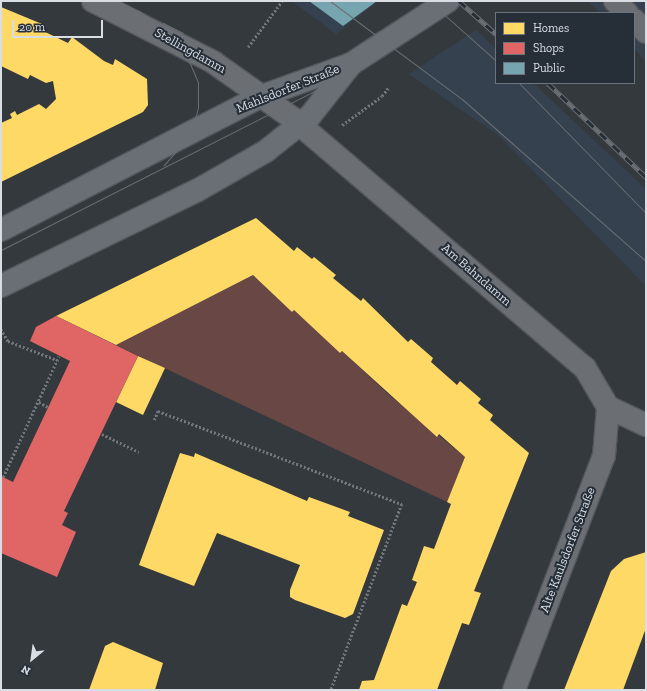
<!DOCTYPE html>
<meta charset="utf-8">
<style>
body{margin:0}
#map{position:relative;width:647px;height:691px;overflow:hidden;background:#34393e;font-family:"Zilla Slab",serif}
div>[style]{position:absolute}
.built>*{inset:0;background:#36414f}
.green>*{inset:0;background:#684745}
.homes>*{inset:0;background:#ffd966}
.shops>*{inset:0;background:#e06666}
.public>*{inset:0;background:#76a5af}
.path>*{height:2.5px;margin-top:-1.25px;transform-origin:0;background:repeating-linear-gradient(90deg,#73767b 0 2px,transparent 0 4px)}
.roads{filter:drop-shadow(1px 0 #52565b) drop-shadow(-1px 0 #52565b) drop-shadow(0 1px #52565b) drop-shadow(0 -1px #52565b)}
.minor>*{height:22px;margin:-11px;padding:0 11px;transform-origin:11px;border-radius:11px;background:#6b6f74}
.major>*{height:22px;margin:-11px;padding:0 11px;transform-origin:11px;border-radius:11px;background:#6a6f76}
.tram>*{height:1px;margin:-0.5px;padding:0 0.5px;transform-origin:0.5px;border-radius:0.5px;background:#6b6f73}
.rail>*{height:4.5px;margin-top:-2.25px;transform-origin:0;background:repeating-linear-gradient(90deg,#262e38 0 9px,#6b6f73 0 18px);box-sizing:border-box;border-block:1px solid #6b6f73}
span{translate:-50% -50%;white-space:nowrap;text-align:center;line-height:1.15;-webkit-text-stroke:4px #262e38;paint-order:stroke}
.street-label{font-size:13px;color:#d9dee5}
.frame{position:absolute;inset:0;border:2px solid #d9dee5;pointer-events:none}
.legend{position:absolute;left:495px;top:12px;width:140px;height:72px;box-sizing:border-box;background:#262e38;border:1px solid #6e747d;margin:0;padding:5px 7px;list-style:none;font-size:12px;color:#d9dee5}
.legend li{display:flex;align-items:center;gap:8px;height:20px}
.legend b{width:20px;border:1px solid #6e747d}
.north{position:absolute;left:12px;top:639px;width:40px;height:40px;-webkit-text-stroke:3px #262e38;paint-order:stroke;rotate:209deg;font-size:11px;font-weight:700;line-height:16px;text-align:center;color:#d9dee5}
.north::after{content:'';display:block;margin:auto;width:14px;height:18px;background:#d9dee5;clip-path:polygon(50% 0,100% 100%,50% 72%,0 100%)}
.scale{position:absolute;left:12px;top:20px;width:91px;height:18px;box-sizing:border-box;border:2px solid #d9dee5;border-top:0;padding-left:5px;font-size:12px;line-height:14px;white-space:nowrap;color:#d9dee5;-webkit-text-stroke:3px #262e38;paint-order:stroke}
</style>
<div id="map">
<div class="built">
<div style="clip-path:polygon(292px 1px,378px 1px,336px 34px)"></div>
<div style="clip-path:polygon(588px 1px,646px 1px,646px 62px,634px 49px,634px 13px,600px 13px)"></div>
<div style="clip-path:polygon(476px 30px,496px 49px,496px 83px,533px 83px,646px 189px,646px 286px,498px 135px,409px 74px)"></div>
</div>
<div class="green">
<div style="clip-path:polygon(253px 275px,292px 312px,294px 310px,340px 353px,342px 351px,388px 394px,465px 457px,447px 502px,116px 345px)"></div>
</div>
<div class="homes">
<div style="clip-path:polygon(1px 7px,42px 24px,39px 29px,68px 43px,72px 37px,104px 61px,113px 65px,115px 59px,147px 79px,148px 105px,143px 112px,1px 182px,1px 123px,12px 118px,10px 114px,15px 111px,17px 115px,39px 104px,46px 109px,56px 99px,53px 81px,46px 83px,30px 75px,28px 79px,1px 66px)"></div>
<div style="clip-path:polygon(256px 218px,294px 251px,297px 247px,312px 259px,314px 257px,336px 275px,333px 278px,361px 301px,363px 298px,408px 342px,411px 339px,433px 358px,431px 362px,457px 385px,460px 381px,481px 399px,478px 403px,493px 415px,490px 420px,529px 453px,474px 591px,481px 593px,469px 625px,462px 623px,437px 690px,359px 690px,362px 681px,374px 680px,402px 604px,407px 606px,417px 582px,412px 580px,424px 546px,434px 549px,451px 504px,447px 502px,465px 457px,439px 434px,437px 437px,342px 351px,340px 353px,294px 310px,292px 312px,253px 275px,116px 345px,56px 316px)"></div>
<div style="clip-path:polygon(138px 356px,165px 368px,143px 415px,116px 402px)"></div>
<div style="clip-path:polygon(180px 453px,194px 457px,195px 453px,307px 501px,309px 497px,350px 512px,348px 516px,384px 530px,353px 614px,345px 618px,295px 600px,290px 597px,290px 590px,300px 565px,217px 533px,194px 586px,139px 565px)"></div>
<div style="clip-path:polygon(646px 552px,646px 628px,623px 690px,564px 690px,611px 571px,624px 559px)"></div>
<div style="clip-path:polygon(113px 642px,163px 663px,155px 690px,89px 690px,105px 646px)"></div>
</div>
<div class="shops">
<div style="clip-path:polygon(56px 316px,138px 356px,64px 511px,68px 513px,62px 525px,76px 532px,57px 577px,1px 553px,1px 476px,13px 482px,70px 361px,30px 341px,36px 327px)"></div>
</div>
<div class="public">
<div style="clip-path:polygon(309px 1px,377px 1px,343px 26px)"></div>
</div>
<div class="path">
<div style="left:248px;top:47px;width:57px;rotate:-53.5deg"></div>
<div style="left:342px;top:125px;width:49px;rotate:-35.9deg"></div>
<div style="left:382px;top:96px;width:10px;rotate:-53deg"></div>
<div style="left:1px;top:329px;width:14px;rotate:60deg"></div>
<div style="left:8px;top:341px;width:53px;rotate:21.2deg"></div>
<div style="left:39px;top:402px;width:10px;rotate:29deg"></div>
<div style="left:154px;top:420px;width:10px;rotate:-66deg"></div>
<div style="left:158px;top:411px;width:261px;rotate:20.9deg"></div>
<div style="left:402px;top:504px;width:199px;rotate:110.9deg"></div>
<div style="left:102px;top:434px;width:41px;rotate:25.9deg"></div>
<div style="left:3px;top:477px;width:133px;rotate:-65.2deg"></div>
</div>
<div class="roads">
<div class="minor">
<div style="left:93px;top:1px;width:135px;rotate:26.9deg"></div>
<div style="left:213px;top:62px;width:97px;rotate:35.3deg"></div>
<div style="left:292px;top:118px;width:385px;rotate:40.5deg"></div>
<div style="left:585px;top:368px;width:45px;rotate:59.5deg"></div>
<div style="left:608px;top:407px;width:42px;rotate:25.3deg"></div>
<div style="left:615px;top:1px;width:17px;rotate:45deg"></div>
<div style="left:634px;top:20px;width:17px;rotate:45deg"></div>
<div style="left:514px;top:690px;width:251px;rotate:-69deg"></div>
<div style="left:604px;top:456px;width:49px;rotate:-85.3deg"></div>
</div>
<div class="major">
<div style="left:1px;top:230px;width:293px;rotate:-27.2deg"></div>
<div style="left:262px;top:96px;width:95px;rotate:-19.8deg"></div>
<div style="left:351px;top:64px;width:116px;rotate:-33deg"></div>
<div style="left:1px;top:286px;width:219px;rotate:-26deg"></div>
<div style="left:198px;top:190px;width:78px;rotate:-29.8deg"></div>
<div style="left:266px;top:151px;width:56px;rotate:-38.5deg"></div>
<div style="left:310px;top:116px;width:66px;rotate:-51.7deg"></div>
</div>
</div>
<div class="tram">
<div style="left:118px;top:1px;width:27px;rotate:27deg"></div>
<div style="left:330px;top:1px;width:164px;rotate:36.6deg"></div>
<div style="left:462px;top:99px;width:245px;rotate:41.4deg"></div>
<div style="left:429px;top:1px;width:90px;rotate:41.8deg"></div>
<div style="left:137px;top:10px;width:35px;rotate:33deg"></div>
<div style="left:166px;top:29px;width:25px;rotate:47deg"></div>
<div style="left:183px;top:47px;width:38px;rotate:67deg"></div>
<div style="left:198px;top:82px;width:25px;rotate:90deg"></div>
<div style="left:198px;top:107px;width:27px;rotate:103deg"></div>
<div style="left:192px;top:133px;width:43px;rotate:131.2deg"></div>
<div style="left:163px;top:23px;width:22px;rotate:27deg"></div>
<div style="left:519px;top:83px;width:182px;rotate:45.7deg"></div>
<div style="left:1px;top:236px;width:337px;rotate:-26.8deg"></div>
<div style="left:1px;top:250px;width:408px;rotate:-26.9deg"></div>
</div>
<div class="rail">
<div style="left:459px;top:1px;width:50px;rotate:41.7deg"></div>
<div style="left:548px;top:83px;width:136px;rotate:43.8deg"></div>
</div>
<div class="street-label">
<span style="left:190px;top:51px;rotate:29deg">Stellingdamm</span>
<span style="left:288px;top:89px;rotate:-22deg">Mahlsdorfer Straße</span>
<span style="left:476px;top:275px;rotate:41deg">Am Bahndamm</span>
<span style="left:568px;top:550px;rotate:-69deg">Alte Kaulsdorfer Straße</span>
</div>
<div class="frame"></div>
<ul class="legend">
<li><b style="height:11px;background:#ffd966"></b>Homes</li>
<li><b style="height:11px;background:#e06666"></b>Shops</li>
<li><b style="height:11px;background:#76a5af"></b>Public</li>
</ul>
<div class="north">N</div>
<div class="scale">20 m</div>
</div>
